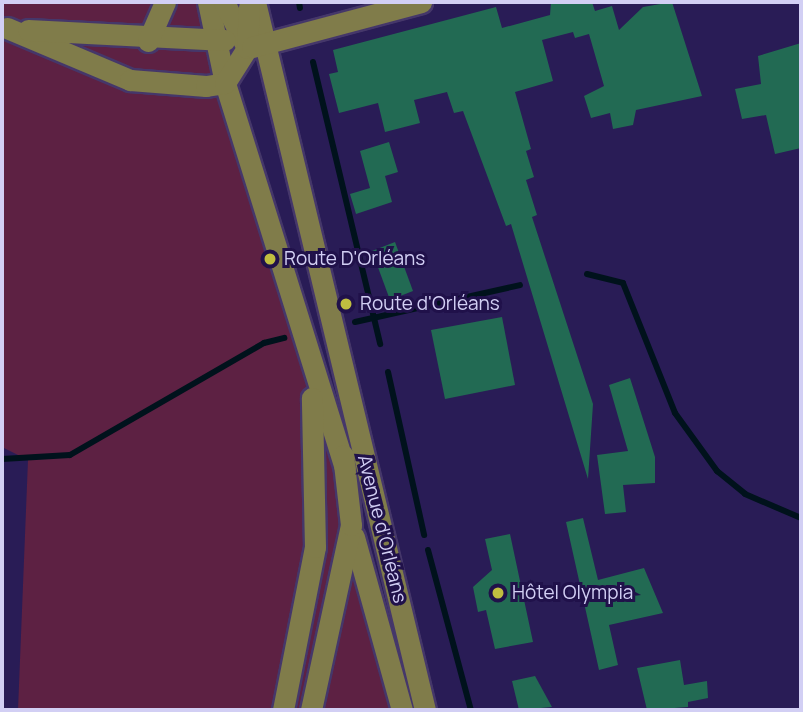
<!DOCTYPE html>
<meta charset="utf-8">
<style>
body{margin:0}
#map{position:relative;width:803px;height:712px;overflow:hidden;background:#291c56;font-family:Manrope,sans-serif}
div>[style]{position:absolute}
.green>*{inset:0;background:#5d2143}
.stream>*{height:6px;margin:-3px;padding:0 3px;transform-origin:3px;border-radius:3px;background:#00121c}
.building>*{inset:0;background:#226a53}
.roads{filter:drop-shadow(2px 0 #45376a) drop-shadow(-2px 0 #45376a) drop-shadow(0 2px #45376a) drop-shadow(0 -2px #45376a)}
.major>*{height:21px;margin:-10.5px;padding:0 10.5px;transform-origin:10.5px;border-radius:10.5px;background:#807c4a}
.dots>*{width:19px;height:19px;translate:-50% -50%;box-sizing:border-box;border:4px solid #20114a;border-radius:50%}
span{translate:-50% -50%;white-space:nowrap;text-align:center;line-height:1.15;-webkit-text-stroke:6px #20114a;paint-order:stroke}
.poi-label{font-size:19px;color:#d2cff4}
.left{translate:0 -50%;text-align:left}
.street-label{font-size:19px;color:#d2cff4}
.frame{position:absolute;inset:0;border:4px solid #d2cff4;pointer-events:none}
</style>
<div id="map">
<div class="green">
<div style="clip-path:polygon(2px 2px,208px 2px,404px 710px,18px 710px,28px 460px,2px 447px)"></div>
</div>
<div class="stream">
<div style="left:299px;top:2px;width:6px;rotate:81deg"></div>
<div style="left:313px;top:62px;width:290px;rotate:76.6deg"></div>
<div style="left:587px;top:274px;width:37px;rotate:14deg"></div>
<div style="left:623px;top:283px;width:140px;rotate:68.2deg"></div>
<div style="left:675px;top:413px;width:72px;rotate:54.1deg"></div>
<div style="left:717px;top:471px;width:36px;rotate:39deg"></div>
<div style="left:745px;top:494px;width:61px;rotate:23.2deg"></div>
<div style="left:355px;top:322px;width:169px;rotate:-12.6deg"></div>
<div style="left:388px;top:372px;width:167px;rotate:77.5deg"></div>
<div style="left:2px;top:459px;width:68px;rotate:-3.4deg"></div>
<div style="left:70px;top:455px;width:224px;rotate:-30deg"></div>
<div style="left:264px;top:343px;width:21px;rotate:-14deg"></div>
<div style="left:428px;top:550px;width:166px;rotate:75deg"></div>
</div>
<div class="building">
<div style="clip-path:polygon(551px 2px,592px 2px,595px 11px,612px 6px,619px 30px,643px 7px,672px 2px,702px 96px,636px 110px,633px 125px,613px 129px,610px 113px,591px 118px,584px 96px,604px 86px,589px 34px,575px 38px,573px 32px,542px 40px,553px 81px,515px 92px,531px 149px,526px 151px,534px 177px,526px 180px,537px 215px,532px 217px,593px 404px,588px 479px,511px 224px,506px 226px,463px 111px,454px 113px,447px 92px,414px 100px,420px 123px,385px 132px,378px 103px,339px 113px,329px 74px,338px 72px,333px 50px,496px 7px,502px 28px,550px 15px)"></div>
<div style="clip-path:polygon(801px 43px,801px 148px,775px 154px,766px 115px,742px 119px,735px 89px,761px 84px,758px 56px)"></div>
<div style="clip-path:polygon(389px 142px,398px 172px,385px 176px,392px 202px,356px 214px,350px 194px,370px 188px,360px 151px)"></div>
<div style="clip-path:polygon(395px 242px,413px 291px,390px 300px,372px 251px)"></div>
<div style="clip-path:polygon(502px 317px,515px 385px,445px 399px,431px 330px)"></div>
<div style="clip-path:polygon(630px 378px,655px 457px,655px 483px,623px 485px,626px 512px,605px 514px,597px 455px,628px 451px,609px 385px)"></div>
<div style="clip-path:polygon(583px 518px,598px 580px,644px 568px,663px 613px,609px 625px,618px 665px,599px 670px,566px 522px)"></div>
<div style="clip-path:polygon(510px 534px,533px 642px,495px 649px,486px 610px,478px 612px,473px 587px,492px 570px,485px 539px)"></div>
<div style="clip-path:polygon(680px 660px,684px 685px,707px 681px,708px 698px,688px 702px,688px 707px,647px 710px,637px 668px)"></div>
<div style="clip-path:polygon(535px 676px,552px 707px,519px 710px,512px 681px)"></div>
</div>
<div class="roads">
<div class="major">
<div style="left:208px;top:2px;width:83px;rotate:78.1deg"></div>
<div style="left:225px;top:83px;width:403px;rotate:72.7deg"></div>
<div style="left:224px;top:2px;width:51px;rotate:63.4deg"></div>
<div style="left:255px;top:2px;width:728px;rotate:76.5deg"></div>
<div style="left:7px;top:28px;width:134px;rotate:22.9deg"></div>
<div style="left:130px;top:80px;width:76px;rotate:4.5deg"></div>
<div style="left:206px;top:86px;width:19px;rotate:-9deg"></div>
<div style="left:225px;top:83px;width:41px;rotate:-57.8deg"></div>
<div style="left:247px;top:48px;width:41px;rotate:-87.2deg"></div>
<div style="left:28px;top:30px;width:197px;rotate:2.9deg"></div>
<div style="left:148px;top:41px;width:43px;rotate:-66.4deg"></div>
<div style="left:252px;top:47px;width:175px;rotate:-14.9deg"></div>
<div style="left:354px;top:537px;width:180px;rotate:74.5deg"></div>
<div style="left:283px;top:710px;width:166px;rotate:-78.9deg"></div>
<div style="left:315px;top:547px;width:149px;rotate:-91.2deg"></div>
<div style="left:311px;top:710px;width:189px;rotate:-77.8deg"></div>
<div style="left:351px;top:525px;width:70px;rotate:-96.5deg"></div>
</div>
</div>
<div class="dots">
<div style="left:270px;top:259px;background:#c0be40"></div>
<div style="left:346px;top:304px;background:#c0be40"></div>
<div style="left:498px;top:593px;background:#c0be40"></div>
</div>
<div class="poi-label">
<span class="left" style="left:284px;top:259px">Route D'Orléans</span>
<span class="left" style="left:360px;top:304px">Route d'Orléans</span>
<span class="left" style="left:512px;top:593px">Hôtel Olympia</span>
</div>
<div class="street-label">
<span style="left:382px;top:529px;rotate:76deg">Avenue d'Orléans</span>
</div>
<div class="frame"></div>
</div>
